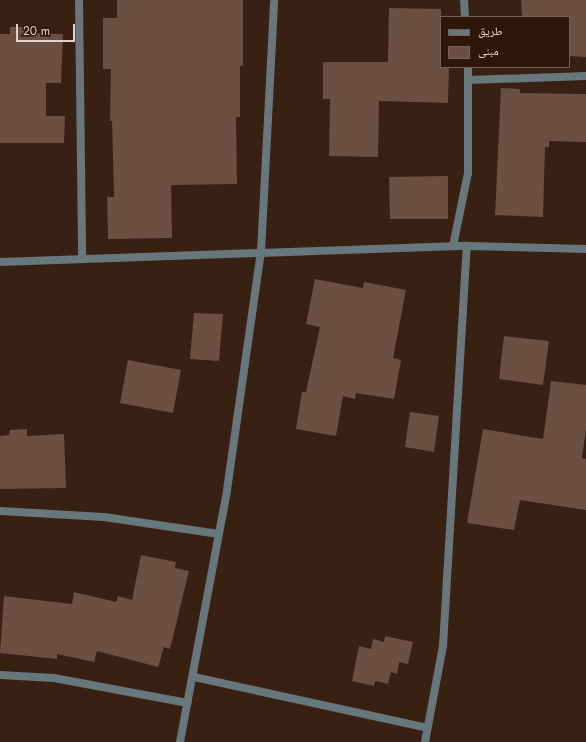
<!DOCTYPE html>
<meta charset="utf-8">
<style>
body{margin:0}
#map{position:relative;width:586px;height:742px;overflow:hidden;background:#382013;font-family:Jost,"Noto Naskh Arabic",sans-serif}
div>[style]{position:absolute}
.building>*{inset:0;background:#6b4f41}
.minor>*{height:8px;margin:-4px;padding:0 4px;transform-origin:4px;border-radius:4px;background:#67777b}
span{translate:-50% -50%;white-space:nowrap;text-align:center;line-height:1.15;-webkit-text-stroke:3px #2e160a;paint-order:stroke}
.legend{position:absolute;left:440px;top:16px;width:130px;height:52px;box-sizing:border-box;background:#2e160a;border:1px solid #766156;margin:0;padding:5px 7px;list-style:none;font-size:12px;color:#e2d1c9}
.legend li{display:flex;align-items:center;gap:8px;height:20px}
.legend b{width:20px;border:1px solid #766156}
.scale{position:absolute;left:16px;top:24px;width:59px;height:18px;box-sizing:border-box;border:2px solid #e2d1c9;border-top:0;padding-left:5px;font-size:12px;line-height:14px;white-space:nowrap;color:#e2d1c9;-webkit-text-stroke:3px #2e160a;paint-order:stroke}
</style>
<div id="map">
<div class="building">
<div style="clip-path:polygon(117px 0,243px 0,243px 66px,240px 66px,240px 117px,236px 117px,237px 184px,171px 185px,172px 238px,108px 239px,107px 197px,114px 197px,112px 121px,110px 121px,111px 69px,103px 69px,103px 18px,117px 18px)"></div>
<div style="clip-path:polygon(521px 0,586px 0,586px 57px,569px 56px,569px 17px,522px 17px)"></div>
<div style="clip-path:polygon(389px 8px,441px 9px,441px 67px,449px 67px,448px 103px,379px 101px,378px 157px,329px 156px,330px 99px,323px 99px,323px 62px,388px 62px)"></div>
<div style="clip-path:polygon(10px 27px,27px 27px,26px 33px,63px 34px,61px 83px,46px 83px,46px 116px,65px 116px,64px 143px,0 143px,0 34px,10px 34px)"></div>
<div style="clip-path:polygon(501px 88px,520px 89px,520px 93px,586px 94px,586px 142px,549px 141px,549px 147px,545px 147px,543px 217px,495px 215px)"></div>
<div style="clip-path:polygon(448px 176px,448px 219px,390px 219px,389px 177px)"></div>
<div style="clip-path:polygon(315px 279px,363px 288px,364px 282px,406px 290px,393px 358px,401px 360px,394px 399px,356px 393px,355px 399px,343px 396px,336px 436px,296px 429px,302px 392px,306px 392px,320px 327px,306px 324px)"></div>
<div style="clip-path:polygon(194px 313px,223px 314px,219px 361px,190px 359px)"></div>
<div style="clip-path:polygon(504px 336px,549px 341px,543px 385px,499px 379px)"></div>
<div style="clip-path:polygon(128px 360px,181px 370px,173px 413px,120px 403px)"></div>
<div style="clip-path:polygon(551px 381px,586px 385px,586px 429px,582px 458px,586px 459px,586px 510px,520px 500px,514px 530px,467px 523px,483px 429px,543px 439px)"></div>
<div style="clip-path:polygon(410px 412px,439px 416px,434px 452px,405px 447px)"></div>
<div style="clip-path:polygon(27px 429px,27px 436px,64px 434px,66px 488px,0 489px,0 436px,9px 435px,10px 430px)"></div>
<div style="clip-path:polygon(141px 555px,176px 562px,175px 568px,189px 571px,170px 649px,164px 647px,158px 667px,97px 651px,94px 662px,57px 654px,57px 659px,0 653px,4px 596px,72px 604px,74px 592px,116px 602px,118px 596px,132px 600px)"></div>
<div style="clip-path:polygon(385px 636px,413px 642px,408px 664px,399px 662px,397px 674px,391px 672px,388px 684px,375px 681px,374px 686px,352px 681px,359px 646px,371px 649px,373px 639px,384px 642px)"></div>
</div>
<div class="minor">
<div style="left:79px;top:0;width:259px;rotate:89.3deg"></div>
<div style="left:464px;top:0;width:17px;rotate:87deg"></div>
<div style="left:468px;top:80px;width:118px;rotate:-1.9deg"></div>
<div style="left:453px;top:246px;width:75px;rotate:-78.4deg"></div>
<div style="left:468px;top:173px;width:106px;rotate:-90deg"></div>
<div style="left:0;top:262px;width:467px;rotate:-2deg"></div>
<div style="left:467px;top:246px;width:119px;rotate:1.4deg"></div>
<div style="left:0;top:511px;width:104px;rotate:3.3deg"></div>
<div style="left:104px;top:517px;width:116px;rotate:8.4deg"></div>
<div style="left:0;top:675px;width:54px;rotate:3.2deg"></div>
<div style="left:54px;top:678px;width:136px;rotate:10.6deg"></div>
<div style="left:194px;top:677px;width:239px;rotate:12.3deg"></div>
<div style="left:180px;top:742px;width:256px;rotate:-79.4deg"></div>
<div style="left:227px;top:490px;width:240px;rotate:-81.9deg"></div>
<div style="left:261px;top:252px;width:252px;rotate:-87deg"></div>
<div style="left:425px;top:742px;width:98px;rotate:-79.4deg"></div>
<div style="left:443px;top:646px;width:401px;rotate:-86.6deg"></div>
</div>
<ul class="legend">
<li><b style="height:5px;background:#67777b"></b>طريق</li>
<li><b style="height:11px;background:#6b4f41"></b>مبنى</li>
</ul>
<div class="scale">20 m</div>
</div>
